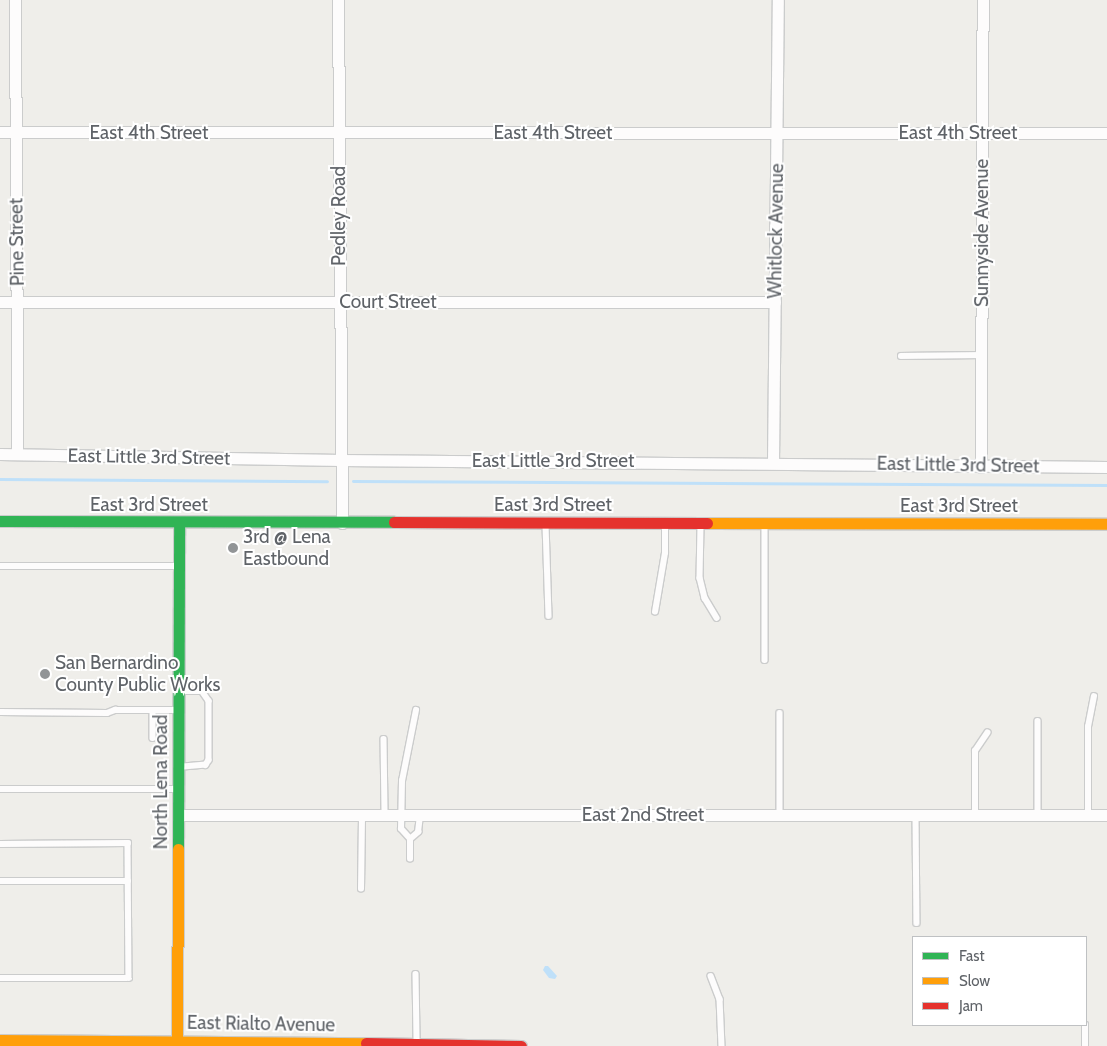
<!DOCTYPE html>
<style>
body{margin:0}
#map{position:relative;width:1107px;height:1046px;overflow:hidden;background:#efeeea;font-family:Cabin,sans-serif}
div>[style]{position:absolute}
.water>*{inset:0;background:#bfe0f9}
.stream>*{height:3px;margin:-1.5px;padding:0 1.5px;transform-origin:1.5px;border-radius:1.5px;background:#bfe0f9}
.roads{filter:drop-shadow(1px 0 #cbcccc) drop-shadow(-1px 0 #cbcccc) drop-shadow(0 1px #cbcccc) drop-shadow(0 -1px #cbcccc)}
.lane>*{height:5.5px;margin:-2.75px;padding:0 2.75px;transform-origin:2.75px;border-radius:2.75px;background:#fdfcfc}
.street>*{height:11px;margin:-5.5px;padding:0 5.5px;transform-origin:5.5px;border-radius:5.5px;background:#fdfcfc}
.fast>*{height:11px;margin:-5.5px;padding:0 5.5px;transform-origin:5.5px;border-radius:5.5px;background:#30b455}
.slow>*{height:11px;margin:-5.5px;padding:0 5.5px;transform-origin:5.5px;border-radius:5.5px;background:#ff9f0a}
.jam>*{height:11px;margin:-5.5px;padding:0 5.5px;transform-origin:5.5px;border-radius:5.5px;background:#e5322d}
.dots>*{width:14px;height:14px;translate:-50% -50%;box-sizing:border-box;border:2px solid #fff;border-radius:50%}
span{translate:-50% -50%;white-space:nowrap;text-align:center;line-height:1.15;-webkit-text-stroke:4px #fff;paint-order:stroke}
.street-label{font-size:19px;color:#5f6368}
.poi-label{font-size:19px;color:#5f6368}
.left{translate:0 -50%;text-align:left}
.legend{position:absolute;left:912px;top:936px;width:175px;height:90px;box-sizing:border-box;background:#fff;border:1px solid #bfc1c3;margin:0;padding:6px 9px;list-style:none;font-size:15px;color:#5f6368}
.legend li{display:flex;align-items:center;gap:10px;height:25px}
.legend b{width:25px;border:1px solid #bfc1c3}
</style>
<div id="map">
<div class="water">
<div style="clip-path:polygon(545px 966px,548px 966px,557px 976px,555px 979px,549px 978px,543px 970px)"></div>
</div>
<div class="stream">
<div style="left:0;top:479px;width:327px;rotate:0.4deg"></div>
<div style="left:353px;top:481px;width:754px;rotate:0.3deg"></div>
</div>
<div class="roads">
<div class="lane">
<div style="left:901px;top:356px;width:80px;rotate:-0.7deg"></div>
<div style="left:546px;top:525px;width:91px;rotate:88.1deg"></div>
<div style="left:765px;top:525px;width:135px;rotate:90deg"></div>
<div style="left:701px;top:526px;width:52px;rotate:91.1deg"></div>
<div style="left:700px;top:578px;width:21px;rotate:76deg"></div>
<div style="left:705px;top:598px;width:23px;rotate:59deg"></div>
<div style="left:0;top:566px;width:178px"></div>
<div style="left:655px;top:612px;width:60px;rotate:-80.4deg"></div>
<div style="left:665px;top:553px;width:28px;rotate:-90deg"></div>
<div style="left:179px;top:691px;width:23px"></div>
<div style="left:202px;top:691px;width:12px;rotate:55deg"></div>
<div style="left:209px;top:701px;width:59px;rotate:90deg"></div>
<div style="left:209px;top:760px;width:6px;rotate:121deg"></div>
<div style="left:206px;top:765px;width:25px;rotate:175deg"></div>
<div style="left:153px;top:710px;width:28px;rotate:90deg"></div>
<div style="left:0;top:712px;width:107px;rotate:0.5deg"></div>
<div style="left:107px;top:713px;width:9px;rotate:-21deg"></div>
<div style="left:115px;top:710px;width:62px"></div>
<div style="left:780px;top:713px;width:102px;rotate:90deg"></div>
<div style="left:1038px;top:721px;width:94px;rotate:90deg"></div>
<div style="left:384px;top:739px;width:76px;rotate:89.2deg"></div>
<div style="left:0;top:789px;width:177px"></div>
<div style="left:916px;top:815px;width:108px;rotate:89.5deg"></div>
<div style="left:975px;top:815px;width:64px;rotate:-90deg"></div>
<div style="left:975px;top:751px;width:22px;rotate:-56deg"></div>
<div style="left:1088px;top:815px;width:88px;rotate:-90deg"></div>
<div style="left:1088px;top:727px;width:31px;rotate:-79deg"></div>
<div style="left:410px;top:839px;width:11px;rotate:-41deg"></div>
<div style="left:418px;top:832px;width:17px;rotate:-83deg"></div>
<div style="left:0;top:844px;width:128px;rotate:-0.4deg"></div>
<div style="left:128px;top:843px;width:135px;rotate:89.6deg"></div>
<div style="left:129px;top:978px;width:129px;rotate:179.6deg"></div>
<div style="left:410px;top:859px;width:20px;rotate:-90deg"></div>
<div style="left:410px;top:839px;width:13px;rotate:-132deg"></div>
<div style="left:401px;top:829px;width:48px;rotate:-88.8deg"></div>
<div style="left:402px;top:781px;width:72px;rotate:-78.8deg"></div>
<div style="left:0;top:881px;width:128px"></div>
<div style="left:361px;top:889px;width:74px;rotate:-89.2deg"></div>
<div style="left:416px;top:974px;width:67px;rotate:89.1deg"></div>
<div style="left:711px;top:976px;width:25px;rotate:69deg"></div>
<div style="left:720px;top:999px;width:47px;rotate:87.6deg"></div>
<div style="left:1085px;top:1046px;width:21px;rotate:-90deg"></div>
</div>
<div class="street">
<div style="left:15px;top:0;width:454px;rotate:89.7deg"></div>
<div style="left:338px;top:0;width:523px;rotate:89.56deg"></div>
<div style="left:0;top:132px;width:1107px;rotate:0.05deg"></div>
<div style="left:0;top:302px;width:775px"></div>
<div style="left:0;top:454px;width:341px;rotate:1deg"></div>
<div style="left:341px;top:460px;width:766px;rotate:0.52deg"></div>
<div style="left:773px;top:462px;width:462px;rotate:-89.4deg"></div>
<div style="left:981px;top:467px;width:467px;rotate:-89.8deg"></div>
<div style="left:179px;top:815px;width:928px"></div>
</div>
<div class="fast">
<div style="left:0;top:521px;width:394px;rotate:0.1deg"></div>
<div style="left:178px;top:849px;width:326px;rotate:-89.8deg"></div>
</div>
<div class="slow">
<div style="left:707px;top:523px;width:400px;rotate:0.1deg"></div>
<div style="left:0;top:1040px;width:366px;rotate:0.5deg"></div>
<div style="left:177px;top:1046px;width:197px;rotate:-89.7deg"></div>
</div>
<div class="jam">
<div style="left:394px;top:522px;width:313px;rotate:0.2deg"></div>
<div style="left:366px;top:1043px;width:155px;rotate:1.1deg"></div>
</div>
</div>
<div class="dots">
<div style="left:233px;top:548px;background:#919496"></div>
<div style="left:45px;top:674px;background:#919496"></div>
</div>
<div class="street-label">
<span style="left:149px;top:133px">East 4th Street</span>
<span style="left:553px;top:133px">East 4th Street</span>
<span style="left:958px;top:133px">East 4th Street</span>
<span style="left:339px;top:216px;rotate:-90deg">Pedley Road</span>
<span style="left:776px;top:231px;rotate:-89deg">Whitlock Avenue</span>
<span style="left:982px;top:233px;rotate:-90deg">Sunnyside Avenue</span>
<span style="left:17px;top:242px;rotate:-91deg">Pine Street</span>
<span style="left:388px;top:302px">Court Street</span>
<span style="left:149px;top:457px;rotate:1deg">East Little 3rd Street</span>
<span style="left:553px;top:461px">East Little 3rd Street</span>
<span style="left:958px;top:465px;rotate:1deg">East Little 3rd Street</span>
<span style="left:149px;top:505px">East 3rd Street</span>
<span style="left:553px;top:505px">East 3rd Street</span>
<span style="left:959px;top:506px">East 3rd Street</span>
<span style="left:161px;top:782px;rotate:-90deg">North Lena Road</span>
<span style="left:643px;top:815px">East 2nd Street</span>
<span style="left:261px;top:1024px;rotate:1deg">East Rialto Avenue</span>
</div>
<div class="poi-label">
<span class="left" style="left:243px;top:548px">3rd @ Lena<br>Eastbound</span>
<span class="left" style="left:55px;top:674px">San Bernardino<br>County Public Works</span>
</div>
<ul class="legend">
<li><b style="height:6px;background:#30b455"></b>Fast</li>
<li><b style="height:6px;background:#ff9f0a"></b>Slow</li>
<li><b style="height:6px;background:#e5322d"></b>Jam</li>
</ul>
</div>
